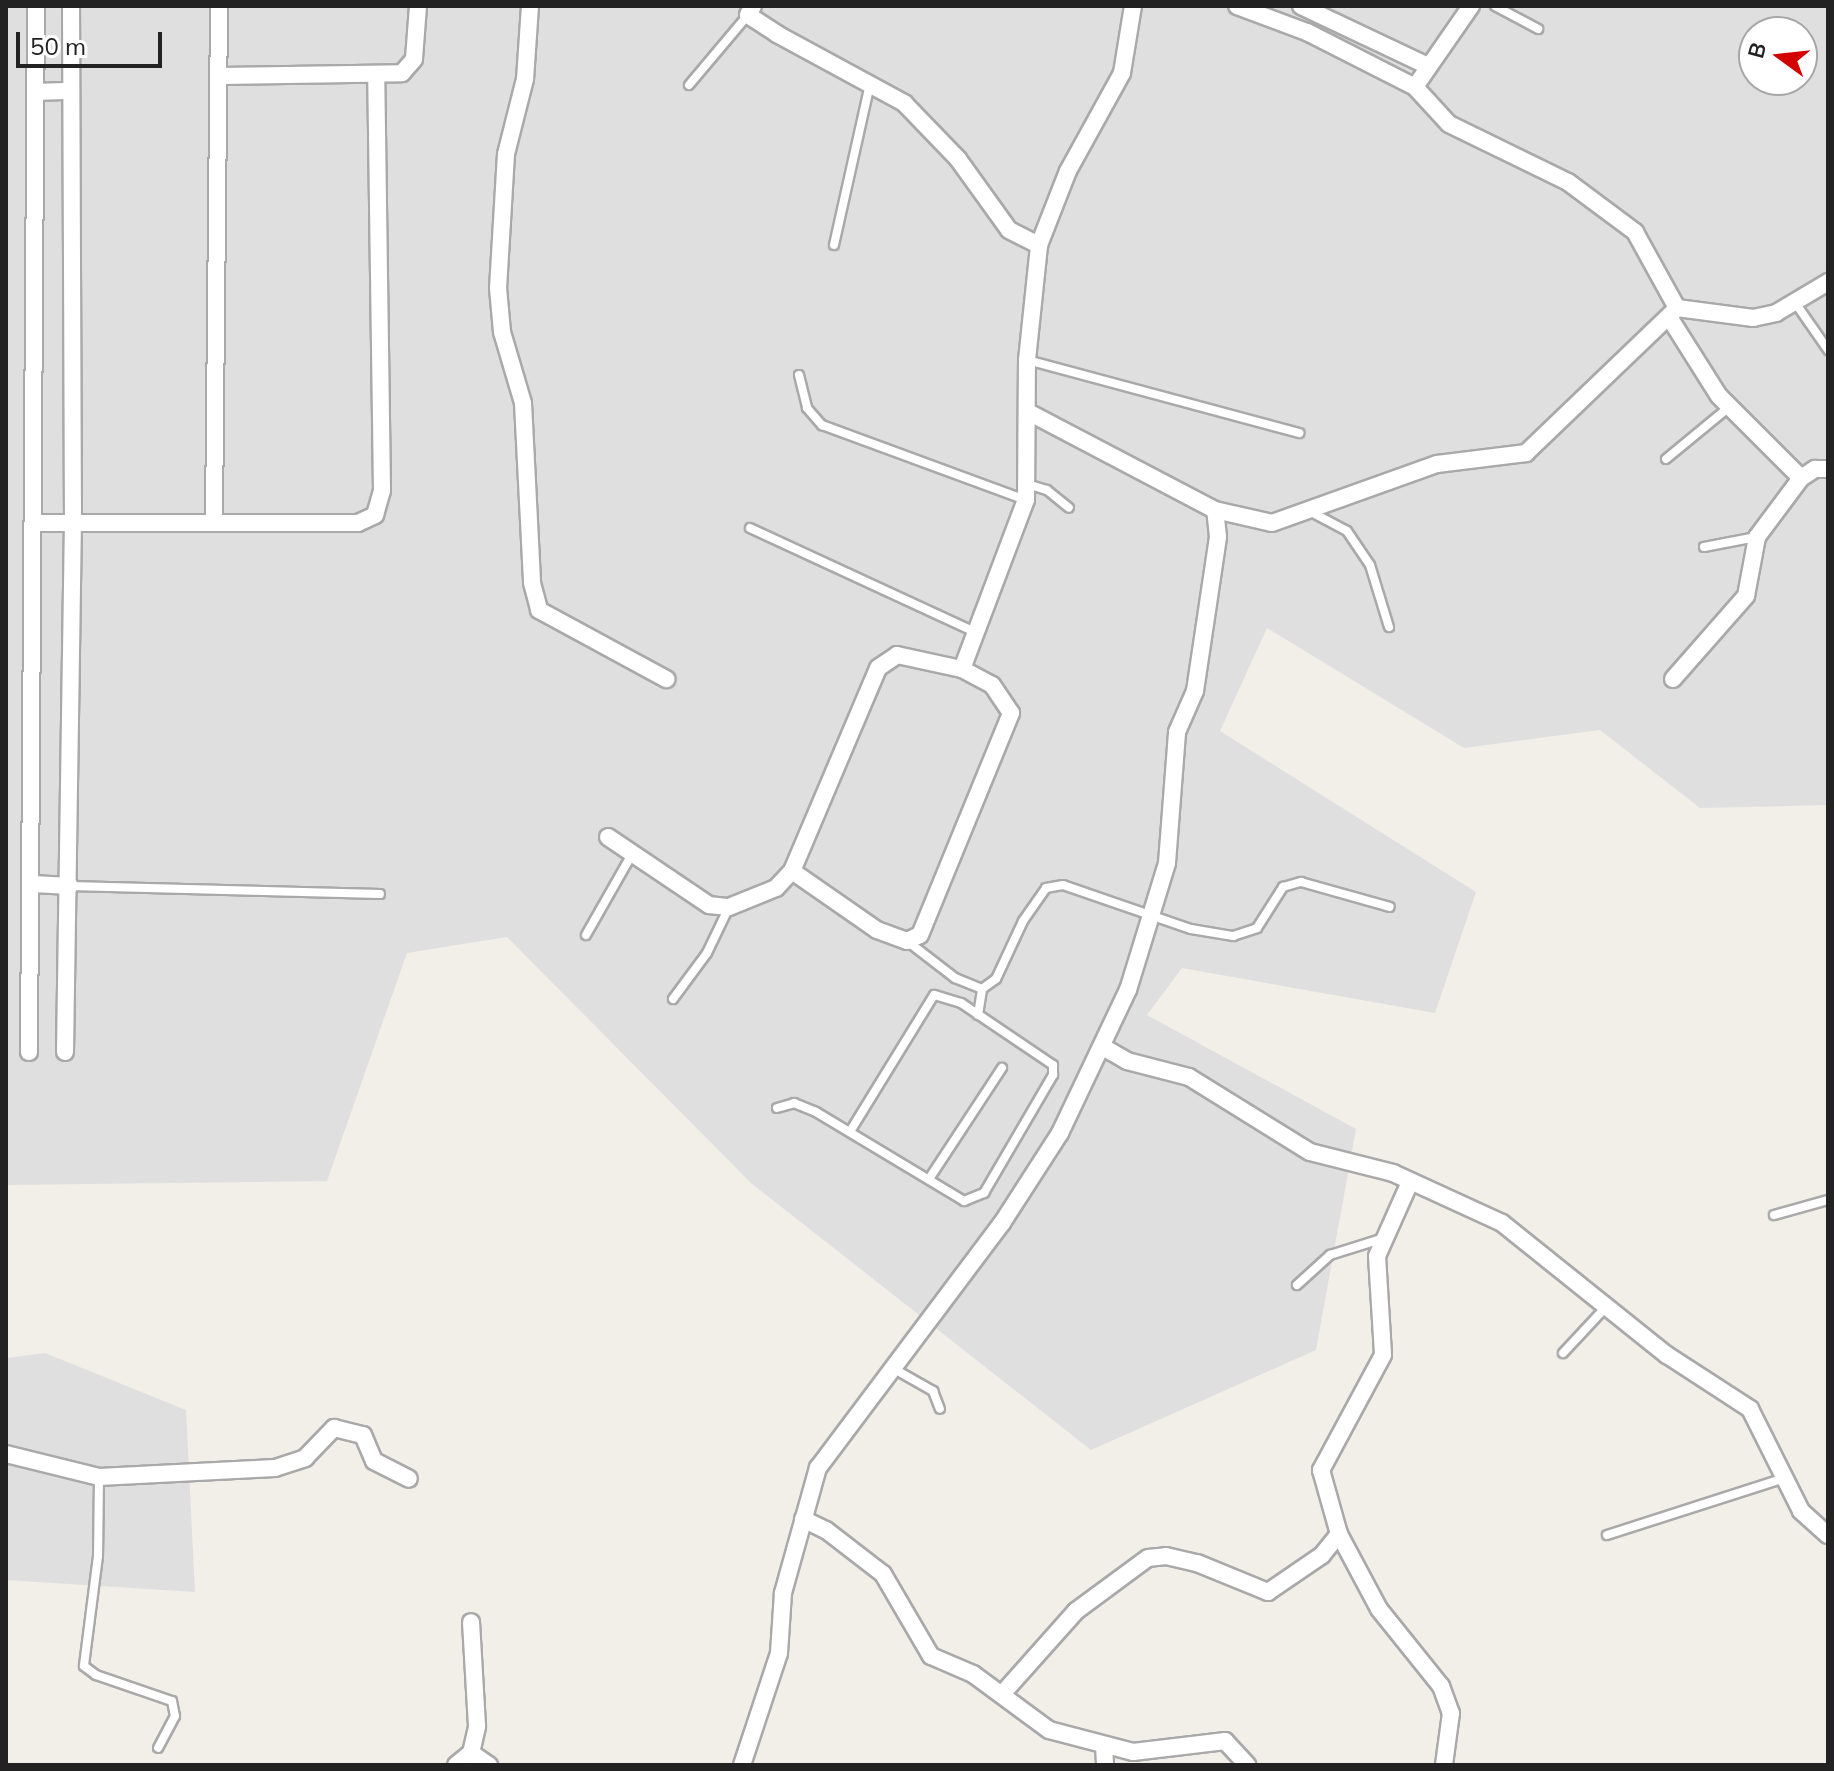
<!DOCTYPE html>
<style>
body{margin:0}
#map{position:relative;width:1834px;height:1771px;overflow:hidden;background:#f2efe9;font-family:Mulish,sans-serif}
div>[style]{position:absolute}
.residential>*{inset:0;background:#e0dfdf}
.roads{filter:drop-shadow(2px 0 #a9a9a9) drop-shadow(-2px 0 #a9a9a9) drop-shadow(0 2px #a9a9a9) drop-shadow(0 -2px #a9a9a9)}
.service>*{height:8px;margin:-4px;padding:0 4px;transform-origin:4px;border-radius:4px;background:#fff}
.minor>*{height:16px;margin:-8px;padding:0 8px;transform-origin:8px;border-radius:8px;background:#fff}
span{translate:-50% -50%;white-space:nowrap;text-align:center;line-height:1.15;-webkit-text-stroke:7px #fff;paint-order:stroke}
.frame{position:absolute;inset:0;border:8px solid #222;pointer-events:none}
.north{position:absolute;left:1738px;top:16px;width:80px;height:80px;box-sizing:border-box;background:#fff;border:2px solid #a7a7a7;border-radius:50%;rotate:285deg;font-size:22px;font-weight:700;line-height:32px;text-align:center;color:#222}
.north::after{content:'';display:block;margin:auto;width:28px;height:36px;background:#d40000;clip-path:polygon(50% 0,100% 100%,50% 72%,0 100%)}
.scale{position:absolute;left:16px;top:32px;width:146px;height:36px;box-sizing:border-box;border:4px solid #222;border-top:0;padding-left:10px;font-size:24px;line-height:28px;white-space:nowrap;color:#222;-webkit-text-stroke:6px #fff;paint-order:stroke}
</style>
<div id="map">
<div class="residential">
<div style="clip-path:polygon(evenodd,6px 6px,1828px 6px,1828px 805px,1700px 808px,1600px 730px,1464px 748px,1267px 628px,1220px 731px,1476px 892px,1435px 1013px,1182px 968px,1147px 1015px,1356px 1129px,1316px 1350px,1091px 1450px,751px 1183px,507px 937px,407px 953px,327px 1181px,6px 1185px,6px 6px,1754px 32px,1802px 32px,1802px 80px,1754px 80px,1754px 32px)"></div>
<div style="clip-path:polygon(45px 1353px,186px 1410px,195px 1592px,6px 1580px,6px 1358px)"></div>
</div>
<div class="roads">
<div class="service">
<div style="left:1495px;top:6px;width:49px;rotate:28.1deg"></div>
<div style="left:689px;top:85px;width:92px;rotate:-49.9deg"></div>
<div style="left:834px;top:245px;width:160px;rotate:-77.4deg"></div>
<div style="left:1794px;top:301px;width:60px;rotate:55.2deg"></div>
<div style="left:1027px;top:360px;width:282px;rotate:15deg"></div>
<div style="left:799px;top:375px;width:34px;rotate:76deg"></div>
<div style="left:807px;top:408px;width:23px;rotate:49deg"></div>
<div style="left:822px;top:425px;width:217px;rotate:20.2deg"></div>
<div style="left:1666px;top:459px;width:82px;rotate:-39.5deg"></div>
<div style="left:1027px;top:484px;width:21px;rotate:17deg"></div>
<div style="left:1047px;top:490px;width:28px;rotate:39deg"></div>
<div style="left:1313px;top:513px;width:38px;rotate:28deg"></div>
<div style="left:1347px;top:531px;width:41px;rotate:55.9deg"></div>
<div style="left:1370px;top:565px;width:65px;rotate:73deg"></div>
<div style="left:750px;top:528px;width:250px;rotate:24.8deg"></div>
<div style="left:1704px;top:547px;width:53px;rotate:-10.9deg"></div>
<div style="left:70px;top:886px;width:310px;rotate:1.5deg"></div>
<div style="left:586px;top:935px;width:93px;rotate:-60.4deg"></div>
<div style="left:907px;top:941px;width:61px;rotate:37.6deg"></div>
<div style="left:955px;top:978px;width:29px;rotate:22deg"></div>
<div style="left:982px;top:989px;width:17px;rotate:-36deg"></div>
<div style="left:996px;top:979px;width:64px;rotate:-65deg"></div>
<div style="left:1023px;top:921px;width:40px;rotate:-55.1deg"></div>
<div style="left:1046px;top:888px;width:17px;rotate:-10deg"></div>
<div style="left:1063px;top:885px;width:135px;rotate:19deg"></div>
<div style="left:1191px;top:929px;width:43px;rotate:9.5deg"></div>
<div style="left:1233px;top:936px;width:25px;rotate:-18deg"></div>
<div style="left:1257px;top:928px;width:49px;rotate:-57.6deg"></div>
<div style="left:1283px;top:887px;width:19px;rotate:-16deg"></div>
<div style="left:1301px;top:882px;width:92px;rotate:15.7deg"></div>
<div style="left:673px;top:999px;width:57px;rotate:-53.5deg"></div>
<div style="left:707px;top:953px;width:51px;rotate:-64.4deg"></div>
<div style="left:978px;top:1015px;width:26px;rotate:-81deg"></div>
<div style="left:777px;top:1108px;width:18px;rotate:-16deg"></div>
<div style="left:794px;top:1103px;width:24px;rotate:22deg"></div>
<div style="left:816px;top:1112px;width:173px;rotate:31deg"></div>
<div style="left:964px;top:1201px;width:22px;rotate:-22deg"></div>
<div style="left:984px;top:1193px;width:137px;rotate:-59.7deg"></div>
<div style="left:1053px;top:1075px;width:10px;rotate:-90deg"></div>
<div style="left:1053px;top:1065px;width:111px;rotate:-146deg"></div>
<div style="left:961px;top:1003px;width:28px;rotate:-163deg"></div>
<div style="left:934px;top:995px;width:158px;rotate:121.6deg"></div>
<div style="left:929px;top:1179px;width:133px;rotate:-56.7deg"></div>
<div style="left:1774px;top:1215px;width:56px;rotate:-15.5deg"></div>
<div style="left:1297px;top:1285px;width:45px;rotate:-42.3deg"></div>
<div style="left:1330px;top:1255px;width:53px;rotate:-17.4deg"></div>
<div style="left:1563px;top:1353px;width:63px;rotate:-46.9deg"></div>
<div style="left:896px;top:1370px;width:43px;rotate:29.6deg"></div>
<div style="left:933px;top:1391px;width:19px;rotate:69deg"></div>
<div style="left:99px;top:1477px;width:79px;rotate:90.7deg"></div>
<div style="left:98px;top:1556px;width:111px;rotate:97.3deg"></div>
<div style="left:84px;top:1666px;width:15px;rotate:37deg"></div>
<div style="left:96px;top:1675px;width:80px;rotate:18.9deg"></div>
<div style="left:172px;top:1701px;width:15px;rotate:79deg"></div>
<div style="left:175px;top:1716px;width:36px;rotate:118deg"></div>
<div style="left:1607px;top:1535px;width:183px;rotate:-17.8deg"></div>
</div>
<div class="minor">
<div style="left:530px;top:6px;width:73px;rotate:93.9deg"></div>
<div style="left:525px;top:79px;width:77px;rotate:104.2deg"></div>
<div style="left:506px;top:154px;width:134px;rotate:93.4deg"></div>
<div style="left:498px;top:288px;width:44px;rotate:84.8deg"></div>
<div style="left:502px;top:332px;width:74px;rotate:73.5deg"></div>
<div style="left:523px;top:403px;width:180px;rotate:87.1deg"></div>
<div style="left:532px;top:583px;width:28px;rotate:75deg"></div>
<div style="left:539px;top:610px;width:145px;rotate:28.5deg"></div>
<div style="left:753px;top:6px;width:10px;rotate:119deg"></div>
<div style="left:748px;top:15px;width:35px;rotate:33deg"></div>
<div style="left:777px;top:34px;width:145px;rotate:28.5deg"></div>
<div style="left:904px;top:103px;width:78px;rotate:46deg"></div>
<div style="left:958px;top:159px;width:87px;rotate:54.3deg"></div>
<div style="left:1009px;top:230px;width:34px;rotate:27deg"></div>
<div style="left:1237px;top:6px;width:75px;rotate:20.4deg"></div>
<div style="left:1307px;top:32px;width:121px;rotate:27deg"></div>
<div style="left:1301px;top:6px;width:138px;rotate:25.3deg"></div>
<div style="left:1471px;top:6px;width:98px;rotate:124.7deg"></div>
<div style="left:1415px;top:87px;width:50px;rotate:47.4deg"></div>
<div style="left:1449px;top:124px;width:132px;rotate:26deg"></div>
<div style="left:1568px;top:182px;width:84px;rotate:36.7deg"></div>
<div style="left:1635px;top:232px;width:87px;rotate:61.1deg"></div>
<div style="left:1677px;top:308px;width:77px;rotate:7.5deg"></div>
<div style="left:1753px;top:318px;width:24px;rotate:-12deg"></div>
<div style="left:1776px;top:313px;width:61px;rotate:-30.8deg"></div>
<div style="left:221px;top:76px;width:181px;rotate:-0.9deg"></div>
<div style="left:402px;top:73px;width:18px;rotate:-49deg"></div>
<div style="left:414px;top:59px;width:53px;rotate:-85.7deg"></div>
<div style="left:36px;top:92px;width:35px;rotate:-2deg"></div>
<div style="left:1669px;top:317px;width:93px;rotate:57.7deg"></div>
<div style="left:1719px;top:396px;width:116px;rotate:45deg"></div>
<div style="left:1030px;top:413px;width:209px;rotate:27.7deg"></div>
<div style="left:1215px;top:510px;width:58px;rotate:12.8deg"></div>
<div style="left:1272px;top:523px;width:175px;rotate:-19.7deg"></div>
<div style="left:1437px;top:464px;width:90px;rotate:-7deg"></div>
<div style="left:1526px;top:453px;width:209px;rotate:-43.8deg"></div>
<div style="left:214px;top:519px;width:513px;rotate:-89.44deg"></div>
<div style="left:34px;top:523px;width:324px"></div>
<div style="left:358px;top:523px;width:19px;rotate:-25deg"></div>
<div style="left:375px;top:515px;width:26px;rotate:-74deg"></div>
<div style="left:382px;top:490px;width:414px;rotate:-90.8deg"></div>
<div style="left:1673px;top:679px;width:111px;rotate:-48.7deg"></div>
<div style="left:1746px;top:596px;width:60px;rotate:-79.4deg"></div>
<div style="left:1757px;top:537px;width:74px;rotate:-53.3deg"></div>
<div style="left:1801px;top:478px;width:17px;rotate:-33deg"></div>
<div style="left:1815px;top:469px;width:13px"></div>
<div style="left:608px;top:837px;width:122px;rotate:34deg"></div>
<div style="left:709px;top:905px;width:20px;rotate:6deg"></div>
<div style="left:729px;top:907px;width:51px;rotate:-22deg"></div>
<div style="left:776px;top:888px;width:23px;rotate:-47deg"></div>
<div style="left:792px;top:871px;width:220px;rotate:-67deg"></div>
<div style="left:878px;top:668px;width:23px;rotate:-34deg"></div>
<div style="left:897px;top:655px;width:66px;rotate:12.2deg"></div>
<div style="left:962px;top:669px;width:181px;rotate:-69.3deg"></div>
<div style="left:1026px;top:500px;width:140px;rotate:-89.6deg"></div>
<div style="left:1027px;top:360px;width:116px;rotate:-84deg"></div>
<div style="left:1039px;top:245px;width:79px;rotate:-68.6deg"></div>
<div style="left:1068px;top:171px;width:112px;rotate:-61.1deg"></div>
<div style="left:1122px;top:73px;width:68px;rotate:-80.7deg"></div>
<div style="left:792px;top:871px;width:103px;rotate:34.8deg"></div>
<div style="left:877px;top:930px;width:32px;rotate:20deg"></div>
<div style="left:907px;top:941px;width:14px;rotate:-25deg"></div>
<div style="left:920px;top:935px;width:240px;rotate:-67.7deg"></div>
<div style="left:1011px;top:713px;width:34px;rotate:-124deg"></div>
<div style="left:992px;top:685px;width:34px;rotate:-152deg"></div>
<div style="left:33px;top:884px;width:37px;rotate:3deg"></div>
<div style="left:1103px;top:1047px;width:28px;rotate:30deg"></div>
<div style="left:1127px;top:1061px;width:64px;rotate:14.5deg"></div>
<div style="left:1189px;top:1077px;width:142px;rotate:31.8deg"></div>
<div style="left:1310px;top:1152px;width:86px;rotate:14.2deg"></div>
<div style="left:1393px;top:1173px;width:120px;rotate:24.6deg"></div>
<div style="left:1502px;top:1223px;width:211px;rotate:38.7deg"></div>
<div style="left:1667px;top:1355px;width:99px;rotate:33deg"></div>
<div style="left:1750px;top:1409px;width:114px;rotate:63.4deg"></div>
<div style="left:1801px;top:1511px;width:36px;rotate:42deg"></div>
<div style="left:29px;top:1052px;width:1046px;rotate:-89.62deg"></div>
<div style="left:65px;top:1052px;width:530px;rotate:-89.14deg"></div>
<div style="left:73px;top:522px;width:516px;rotate:-90.22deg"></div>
<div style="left:1410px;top:1182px;width:81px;rotate:114deg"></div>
<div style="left:1377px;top:1256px;width:99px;rotate:86.5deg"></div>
<div style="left:1383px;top:1355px;width:131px;rotate:118.3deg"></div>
<div style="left:1321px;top:1470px;width:66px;rotate:74.3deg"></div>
<div style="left:1339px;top:1534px;width:85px;rotate:61.9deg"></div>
<div style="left:1379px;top:1609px;width:99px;rotate:51.2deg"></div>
<div style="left:1441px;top:1686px;width:29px;rotate:70deg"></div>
<div style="left:1451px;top:1713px;width:52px;rotate:97.7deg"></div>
<div style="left:6px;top:1454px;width:96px;rotate:13.9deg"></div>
<div style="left:99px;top:1477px;width:176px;rotate:-2.9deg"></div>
<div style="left:275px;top:1468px;width:32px;rotate:-18deg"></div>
<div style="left:305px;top:1458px;width:42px;rotate:-46deg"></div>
<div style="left:334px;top:1428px;width:30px;rotate:14deg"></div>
<div style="left:363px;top:1435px;width:28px;rotate:67deg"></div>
<div style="left:374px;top:1461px;width:39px;rotate:27deg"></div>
<div style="left:803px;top:1519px;width:25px;rotate:26deg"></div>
<div style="left:826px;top:1530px;width:72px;rotate:37.7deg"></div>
<div style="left:883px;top:1574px;width:95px;rotate:59.7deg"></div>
<div style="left:931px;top:1656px;width:46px;rotate:23.2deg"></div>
<div style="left:973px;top:1674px;width:94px;rotate:36.4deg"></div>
<div style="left:1049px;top:1730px;width:87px;rotate:14.7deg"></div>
<div style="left:1133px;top:1752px;width:93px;rotate:-6.8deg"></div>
<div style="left:1225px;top:1741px;width:33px;rotate:47deg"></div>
<div style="left:1003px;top:1693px;width:110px;rotate:-48.3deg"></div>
<div style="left:1076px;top:1611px;width:89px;rotate:-36.4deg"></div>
<div style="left:1148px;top:1558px;width:18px;rotate:-6deg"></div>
<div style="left:1166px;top:1556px;width:32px;rotate:13deg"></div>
<div style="left:1197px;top:1563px;width:77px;rotate:22.2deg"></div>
<div style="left:1268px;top:1592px;width:65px;rotate:-34.4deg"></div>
<div style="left:1322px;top:1555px;width:27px;rotate:-51deg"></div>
<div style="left:1104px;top:1745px;width:20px;rotate:87deg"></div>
<div style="left:471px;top:1753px;width:22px;rotate:34deg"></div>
<div style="left:456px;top:1765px;width:19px;rotate:-39deg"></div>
<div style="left:471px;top:1753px;width:28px;rotate:-77deg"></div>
<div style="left:477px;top:1726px;width:104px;rotate:-93.3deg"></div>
<div style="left:742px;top:1765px;width:118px;rotate:-71.7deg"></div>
<div style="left:779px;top:1653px;width:60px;rotate:-86.2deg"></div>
<div style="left:783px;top:1593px;width:130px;rotate:-74.4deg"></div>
<div style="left:818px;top:1468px;width:306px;rotate:-53.1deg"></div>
<div style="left:1002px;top:1223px;width:107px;rotate:-57.2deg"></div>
<div style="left:1060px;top:1133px;width:158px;rotate:-64.6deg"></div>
<div style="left:1128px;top:990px;width:133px;rotate:-72.9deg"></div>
<div style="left:1167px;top:863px;width:131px;rotate:-85.6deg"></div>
<div style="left:1177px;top:732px;width:45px;rotate:-66.3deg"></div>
<div style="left:1195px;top:691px;width:156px;rotate:-81.5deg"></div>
<div style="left:1218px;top:537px;width:27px;rotate:-96deg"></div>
</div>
</div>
<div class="frame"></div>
<div class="north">B</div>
<div class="scale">50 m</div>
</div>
